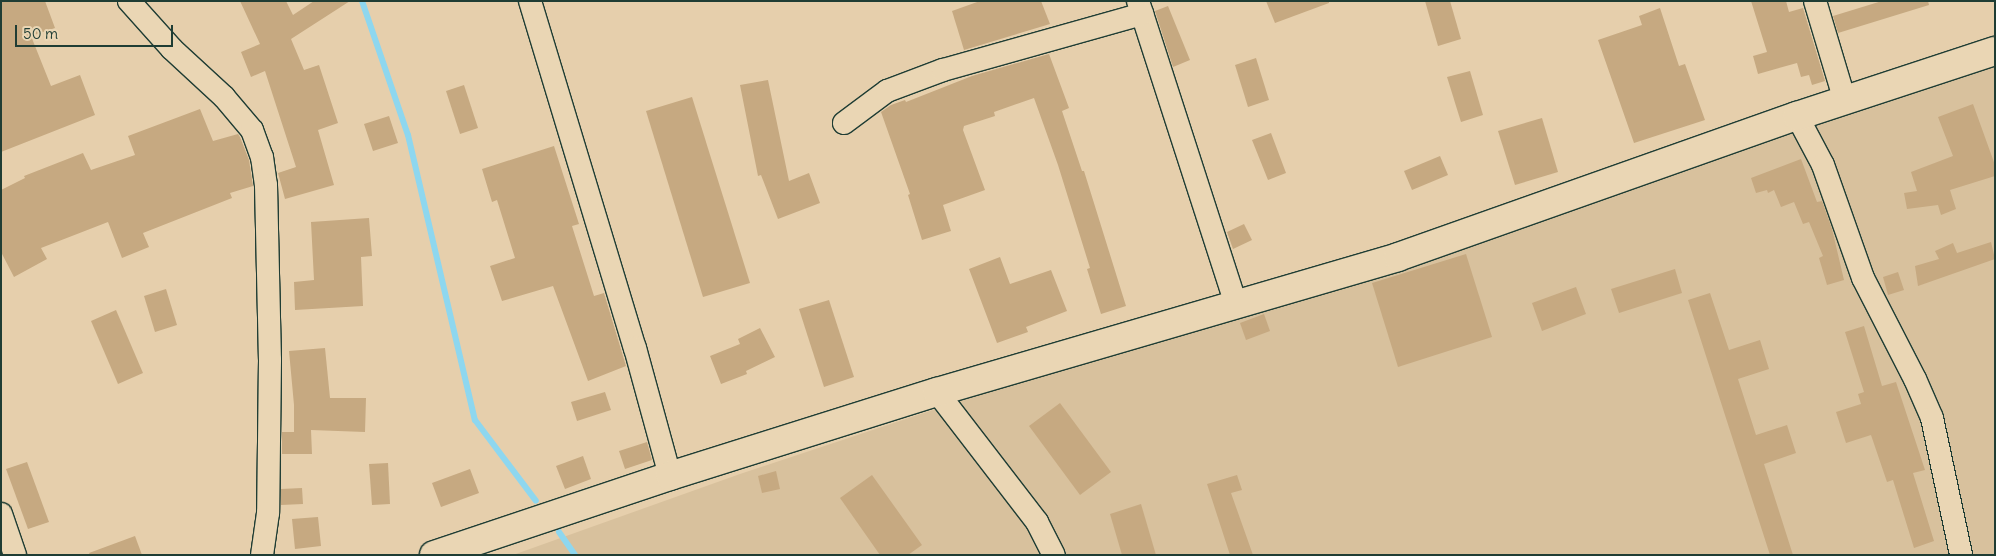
<!DOCTYPE html>
<style>
body{margin:0}
#map{position:relative;width:1996px;height:556px;overflow:hidden;background:#e6cfac;font-family:Delius,sans-serif}
div>[style]{position:absolute}
.built>*{inset:0;background:#d8c19d}
.stream>*{height:6px;margin:-3px;padding:0 3px;transform-origin:3px;border-radius:3px;background:#8ed7ef}
.building>*{inset:0;background:#c6a981}
.roads{filter:drop-shadow(1px 0 #1f3d34) drop-shadow(-1px 0 #1f3d34) drop-shadow(0 1px #1f3d34) drop-shadow(0 -1px #1f3d34)}
.minor>*{height:22px;margin:-11px;padding:0 11px;transform-origin:11px;border-radius:11px;background:#ead6b4}
.tertiary>*{height:28px;margin:-14px;padding:0 14px;transform-origin:14px;border-radius:14px;background:#ead6b4}
span{translate:-50% -50%;white-space:nowrap;text-align:center;line-height:1.15;-webkit-text-stroke:5px #ead6b4;paint-order:stroke}
.frame{position:absolute;inset:0;border:2px solid #1f3d34;pointer-events:none}
.scale{position:absolute;left:15px;top:25px;width:158px;height:22px;box-sizing:border-box;border:2px solid #1f3d34;border-top:0;padding-left:6px;font-size:15px;line-height:18px;white-space:nowrap;color:#1f3d34;-webkit-text-stroke:4px #ead6b4;paint-order:stroke}
</style>
<div id="map">
<div class="built">
<div style="clip-path:polygon(1995px 57px,1995px 555px,513px 555px,740px 474px)"></div>
</div>
<div class="stream">
<div style="left:362px;top:1px;width:142px;rotate:71.1deg"></div>
<div style="left:408px;top:135px;width:293px;rotate:76.8deg"></div>
<div style="left:475px;top:420px;width:101px;rotate:53deg"></div>
<div style="left:559px;top:532px;width:28px;rotate:55deg"></div>
</div>
<div class="building">
<div style="clip-path:polygon(1px 1px,45px 1px,55px 28px,31px 36px,51px 86px,80px 75px,95px 115px,1px 152px)"></div>
<div style="clip-path:polygon(240px 1px,286px 1px,293px 15px,314px 1px,350px 1px,291px 39px,304px 70px,319px 65px,338px 123px,318px 130px,334px 185px,285px 199px,278px 173px,296px 167px,265px 71px,251px 77px,241px 52px,260px 44px)"></div>
<div style="clip-path:polygon(980px 1px,1041px 1px,1050px 24px,964px 50px,952px 11px)"></div>
<div style="clip-path:polygon(1266px 1px,1329px 1px,1329px 3px,1275px 23px)"></div>
<div style="clip-path:polygon(1425px 1px,1450px 1px,1461px 39px,1438px 46px)"></div>
<div style="clip-path:polygon(1751px 1px,1786px 1px,1789px 12px,1803px 8px,1825px 81px,1812px 85px,1809px 75px,1801px 77px,1797px 63px,1758px 74px,1753px 56px,1767px 52px)"></div>
<div style="clip-path:polygon(1882px 1px,1928px 1px,1929px 5px,1838px 33px,1833px 16px)"></div>
<div style="clip-path:polygon(1168px 6px,1190px 60px,1173px 67px,1155px 11px)"></div>
<div style="clip-path:polygon(1660px 8px,1679px 66px,1685px 64px,1705px 120px,1634px 143px,1598px 40px,1642px 25px,1639px 16px)"></div>
<div style="clip-path:polygon(1049px 54px,1069px 108px,1062px 111px,1082px 171px,1084px 171px,1126px 306px,1101px 314px,1087px 269px,1090px 268px,1058px 165px,1034px 98px,994px 112px,995px 116px,964px 126px,963px 130px,985px 190px,943px 205px,951px 231px,922px 240px,908px 195px,910px 194px,881px 112px,891px 105px,905px 100px,906px 102px,972px 76px)"></div>
<div style="clip-path:polygon(1256px 58px,1269px 100px,1248px 107px,1235px 65px)"></div>
<div style="clip-path:polygon(1470px 71px,1483px 115px,1461px 122px,1447px 77px)"></div>
<div style="clip-path:polygon(768px 80px,789px 181px,809px 173px,820px 203px,778px 219px,761px 175px,758px 176px,740px 85px)"></div>
<div style="clip-path:polygon(464px 85px,478px 128px,460px 134px,446px 91px)"></div>
<div style="clip-path:polygon(692px 97px,750px 283px,703px 297px,646px 111px)"></div>
<div style="clip-path:polygon(1973px 104px,1995px 165px,1995px 176px,1950px 190px,1956px 209px,1941px 215px,1938px 205px,1907px 209px,1904px 193px,1917px 191px,1911px 172px,1953px 156px,1938px 117px)"></div>
<div style="clip-path:polygon(200px 109px,213px 141px,238px 134px,240px 137px,249px 160px,253px 186px,230px 193px,232px 198px,143px 233px,149px 247px,122px 258px,108px 222px,41px 248px,47px 259px,14px 277px,1px 252px,1px 190px,25px 178px,24px 176px,83px 153px,91px 170px,135px 155px,128px 136px)"></div>
<div style="clip-path:polygon(389px 116px,398px 143px,373px 151px,364px 124px)"></div>
<div style="clip-path:polygon(1542px 118px,1558px 172px,1515px 185px,1498px 131px)"></div>
<div style="clip-path:polygon(1271px 133px,1286px 173px,1268px 180px,1252px 140px)"></div>
<div style="clip-path:polygon(554px 146px,579px 224px,572px 226px,594px 296px,604px 293px,626px 366px,588px 381px,553px 286px,502px 301px,490px 266px,515px 258px,497px 200px,492px 202px,482px 169px)"></div>
<div style="clip-path:polygon(1440px 156px,1448px 175px,1412px 190px,1404px 171px)"></div>
<div style="clip-path:polygon(1801px 159px,1817px 202px,1822px 201px,1832px 229px,1844px 280px,1827px 285px,1819px 258px,1823px 256px,1809px 222px,1803px 224px,1794px 202px,1781px 207px,1774px 190px,1768px 193px,1767px 190px,1756px 193px,1751px 178px)"></div>
<div style="clip-path:polygon(369px 218px,372px 256px,361px 257px,363px 306px,295px 310px,294px 282px,314px 280px,311px 222px)"></div>
<div style="clip-path:polygon(1244px 224px,1252px 240px,1233px 249px,1227px 232px)"></div>
<div style="clip-path:polygon(1991px 242px,1995px 259px,1918px 286px,1915px 266px,1939px 259px,1935px 251px,1953px 243px,1957px 253px)"></div>
<div style="clip-path:polygon(1466px 254px,1492px 337px,1398px 367px,1372px 283px)"></div>
<div style="clip-path:polygon(1000px 257px,1010px 284px,1051px 270px,1067px 311px,1026px 327px,1028px 332px,997px 343px,969px 269px)"></div>
<div style="clip-path:polygon(1675px 269px,1682px 293px,1619px 313px,1611px 289px)"></div>
<div style="clip-path:polygon(1898px 272px,1904px 290px,1888px 295px,1883px 277px)"></div>
<div style="clip-path:polygon(1576px 287px,1586px 314px,1542px 331px,1532px 303px)"></div>
<div style="clip-path:polygon(166px 289px,177px 325px,155px 332px,144px 296px)"></div>
<div style="clip-path:polygon(1710px 293px,1729px 350px,1760px 340px,1769px 369px,1738px 379px,1756px 435px,1787px 425px,1796px 453px,1764px 464px,1793px 555px,1770px 555px,1688px 300px)"></div>
<div style="clip-path:polygon(829px 300px,854px 377px,824px 387px,799px 309px)"></div>
<div style="clip-path:polygon(116px 310px,143px 373px,118px 384px,91px 321px)"></div>
<div style="clip-path:polygon(1264px 314px,1270px 331px,1246px 340px,1240px 323px)"></div>
<div style="clip-path:polygon(1864px 326px,1882px 386px,1896px 382px,1925px 470px,1913px 473px,1934px 541px,1914px 548px,1893px 480px,1887px 482px,1871px 435px,1846px 443px,1836px 412px,1861px 404px,1858px 394px,1864px 392px,1845px 332px)"></div>
<div style="clip-path:polygon(760px 328px,775px 357px,746px 371px,747px 374px,721px 384px,710px 356px,740px 344px,738px 339px)"></div>
<div style="clip-path:polygon(325px 348px,330px 398px,366px 398px,365px 432px,311px 430px,312px 454px,282px 454px,282px 432px,294px 432px,294px 405px,289px 351px)"></div>
<div style="clip-path:polygon(605px 392px,611px 410px,577px 421px,571px 402px)"></div>
<div style="clip-path:polygon(1060px 403px,1111px 472px,1080px 495px,1029px 426px)"></div>
<div style="clip-path:polygon(647px 442px,652px 460px,625px 469px,619px 451px)"></div>
<div style="clip-path:polygon(583px 456px,591px 479px,565px 489px,556px 466px)"></div>
<div style="clip-path:polygon(27px 462px,49px 522px,28px 529px,6px 469px)"></div>
<div style="clip-path:polygon(388px 463px,390px 504px,372px 505px,369px 464px)"></div>
<div style="clip-path:polygon(470px 469px,479px 493px,441px 507px,432px 483px)"></div>
<div style="clip-path:polygon(776px 471px,780px 489px,762px 493px,758px 476px)"></div>
<div style="clip-path:polygon(872px 475px,922px 545px,908px 555px,880px 555px,840px 498px)"></div>
<div style="clip-path:polygon(1237px 475px,1242px 490px,1231px 493px,1253px 555px,1230px 555px,1207px 484px)"></div>
<div style="clip-path:polygon(302px 488px,303px 504px,281px 505px,281px 489px)"></div>
<div style="clip-path:polygon(1141px 504px,1156px 555px,1122px 555px,1110px 514px)"></div>
<div style="clip-path:polygon(318px 517px,321px 546px,295px 549px,292px 519px)"></div>
<div style="clip-path:polygon(135px 536px,142px 555px,90px 555px,89px 553px)"></div>
</div>
<div class="roads">
<div class="minor">
<div style="left:129px;top:1px;width:64px;rotate:48.1deg"></div>
<div style="left:172px;top:49px;width:71px;rotate:42.7deg"></div>
<div style="left:224px;top:97px;width:43px;rotate:49.7deg"></div>
<div style="left:252px;top:130px;width:29px;rotate:70deg"></div>
<div style="left:262px;top:157px;width:28px;rotate:82deg"></div>
<div style="left:266px;top:185px;width:175px;rotate:88.7deg"></div>
<div style="left:270px;top:360px;width:153px;rotate:90.7deg"></div>
<div style="left:268px;top:513px;width:42px;rotate:98.1deg"></div>
<div style="left:530px;top:1px;width:363px;rotate:73.2deg"></div>
<div style="left:635px;top:348px;width:133px;rotate:74.7deg"></div>
<div style="left:1138px;top:1px;width:318px;rotate:72.1deg"></div>
<div style="left:1815px;top:1px;width:104px;rotate:73.3deg"></div>
<div style="left:1797px;top:116px;width:55px;rotate:62deg"></div>
<div style="left:1823px;top:165px;width:120px;rotate:70.5deg"></div>
<div style="left:1863px;top:278px;width:114px;rotate:62.8deg"></div>
<div style="left:1915px;top:379px;width:43px;rotate:66.4deg"></div>
<div style="left:1932px;top:418px;width:140px;rotate:78deg"></div>
<div style="left:844px;top:123px;width:54px;rotate:-36.7deg"></div>
<div style="left:887px;top:91px;width:60px;rotate:-20.6deg"></div>
<div style="left:943px;top:70px;width:207px;rotate:-15.7deg"></div>
<div style="left:937px;top:392px;width:164px;rotate:52.4deg"></div>
<div style="left:1037px;top:522px;width:37px;rotate:63deg"></div>
<div style="left:1px;top:514px;width:43px;rotate:71.1deg"></div>
</div>
<div class="tertiary">
<div style="left:434px;top:555px;width:249px;rotate:-18.5deg"></div>
<div style="left:670px;top:476px;width:280px;rotate:-17.5deg"></div>
<div style="left:937px;top:392px;width:480px;rotate:-16.3deg"></div>
<div style="left:1398px;top:257px;width:423px;rotate:-19.5deg"></div>
<div style="left:1797px;top:116px;width:208px;rotate:-18.2deg"></div>
</div>
</div>
<div class="frame"></div>
<div class="scale">50 m</div>
</div>
